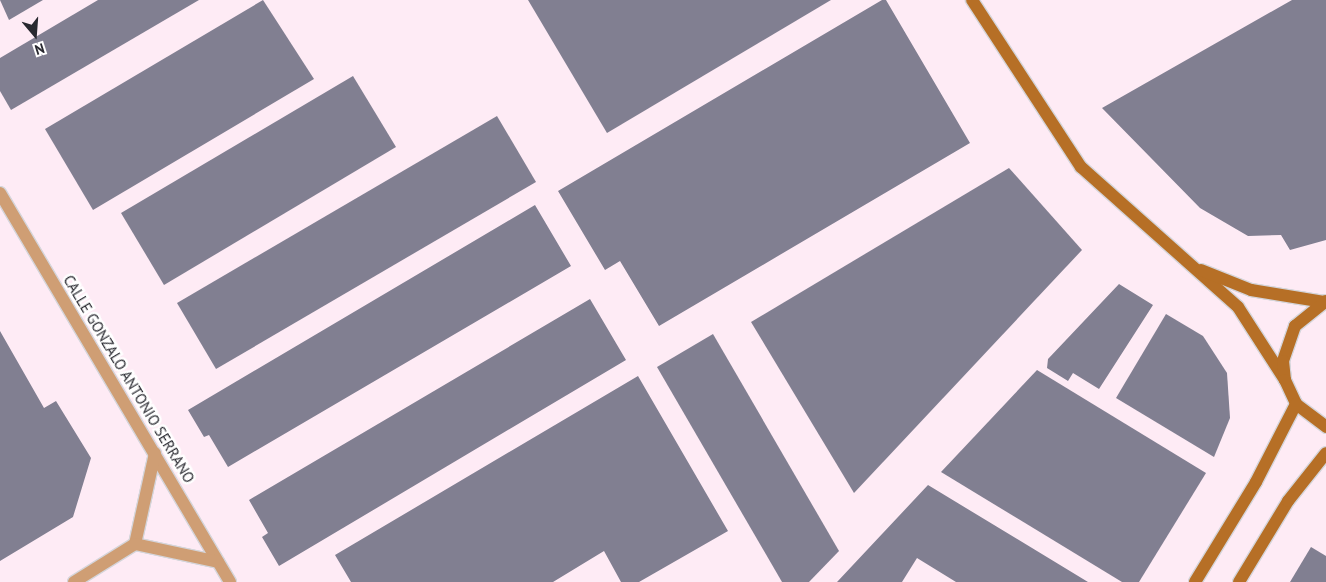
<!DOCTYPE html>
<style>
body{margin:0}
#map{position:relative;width:1326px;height:582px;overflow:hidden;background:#fbfbff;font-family:"PT Sans",sans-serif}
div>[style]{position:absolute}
.industrial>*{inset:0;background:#feebf5}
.building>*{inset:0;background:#817f91}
.roads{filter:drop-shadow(1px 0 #d5d5da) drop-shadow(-1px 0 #d5d5da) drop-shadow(0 1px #d5d5da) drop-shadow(0 -1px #d5d5da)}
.street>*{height:12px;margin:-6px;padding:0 6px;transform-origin:6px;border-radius:6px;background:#cf9e74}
.secondary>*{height:12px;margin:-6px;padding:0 6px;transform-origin:6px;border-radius:6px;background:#b66f26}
span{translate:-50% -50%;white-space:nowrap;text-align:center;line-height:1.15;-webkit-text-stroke:5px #fff;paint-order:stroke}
.street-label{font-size:15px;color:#292930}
.north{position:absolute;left:10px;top:10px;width:50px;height:50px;-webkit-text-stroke:4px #fff;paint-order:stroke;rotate:162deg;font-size:14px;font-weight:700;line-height:20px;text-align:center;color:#292930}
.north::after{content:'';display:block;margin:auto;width:18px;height:22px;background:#292930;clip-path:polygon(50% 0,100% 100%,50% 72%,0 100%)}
</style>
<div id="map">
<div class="industrial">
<div style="clip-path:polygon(0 0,1326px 0,1326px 582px,0 582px)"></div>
</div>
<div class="building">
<div style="clip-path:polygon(0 0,43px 0,9px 20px)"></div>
<div style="clip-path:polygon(98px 0,199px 0,11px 110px,0 91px,0 58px)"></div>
<div style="clip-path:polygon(263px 0,314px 79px,93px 210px,45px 129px)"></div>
<div style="clip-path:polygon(528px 0,831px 0,607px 133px)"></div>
<div style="clip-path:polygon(882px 0,886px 0,970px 143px,659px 326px,620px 261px,605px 270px,558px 191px)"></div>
<div style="clip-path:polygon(1292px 0,1326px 0,1326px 240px,1290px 250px,1281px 235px,1248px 236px,1200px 208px,1102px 108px)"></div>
<div style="clip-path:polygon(353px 76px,396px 147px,164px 285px,121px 213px)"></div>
<div style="clip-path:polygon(497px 116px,536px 182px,216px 369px,177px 303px)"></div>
<div style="clip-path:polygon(1009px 168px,1082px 250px,854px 493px,751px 322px)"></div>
<div style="clip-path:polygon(535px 205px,571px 266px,228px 467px,209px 435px,204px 437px,188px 410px)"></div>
<div style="clip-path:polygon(1119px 284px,1153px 305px,1099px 389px,1073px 373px,1068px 381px,1047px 368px,1048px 359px)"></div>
<div style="clip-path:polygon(590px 299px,626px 360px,279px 566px,262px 537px,268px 533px,249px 500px)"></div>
<div style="clip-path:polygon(1166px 314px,1203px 336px,1227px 373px,1230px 418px,1214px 457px,1116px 398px)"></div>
<div style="clip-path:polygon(0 331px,44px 408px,56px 401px,91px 458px,73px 517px,0 561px)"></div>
<div style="clip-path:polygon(713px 334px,839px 551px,809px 582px,782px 582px,657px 367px)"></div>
<div style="clip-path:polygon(1037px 370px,1206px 473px,1139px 582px,1122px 582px,941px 472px)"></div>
<div style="clip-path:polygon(638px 376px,728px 531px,639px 582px,621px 582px,604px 551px,553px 582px,351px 582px,335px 555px)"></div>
<div style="clip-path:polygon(928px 485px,1088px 582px,956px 582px,917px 558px,902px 582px,837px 582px)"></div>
<div style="clip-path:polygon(1311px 547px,1326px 556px,1326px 582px,1290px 582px)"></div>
</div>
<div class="roads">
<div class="street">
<div style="left:0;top:193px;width:452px;rotate:59.4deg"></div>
<div style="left:135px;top:544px;width:93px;rotate:-77.6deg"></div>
<div style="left:74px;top:582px;width:72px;rotate:-31.9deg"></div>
<div style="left:135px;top:544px;width:85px;rotate:12.2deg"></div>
</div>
<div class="secondary">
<div style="left:972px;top:0;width:199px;rotate:56.9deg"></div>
<div style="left:1081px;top:167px;width:210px;rotate:41.7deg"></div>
<div style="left:1238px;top:307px;width:87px;rotate:57.2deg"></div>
<div style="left:1201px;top:270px;width:54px;rotate:21.8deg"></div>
<div style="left:1251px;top:290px;width:74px;rotate:9.3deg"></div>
<div style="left:1326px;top:301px;width:40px;rotate:141deg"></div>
<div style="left:1295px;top:326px;width:37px;rotate:109deg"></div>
<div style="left:1283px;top:361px;width:19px;rotate:84deg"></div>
<div style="left:1285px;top:380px;width:26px;rotate:65deg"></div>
<div style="left:1296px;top:404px;width:38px;rotate:37deg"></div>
<div style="left:1195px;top:582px;width:117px;rotate:-58.6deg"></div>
<div style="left:1256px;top:482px;width:88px;rotate:-62.9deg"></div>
<div style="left:1239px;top:582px;width:95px;rotate:-58.8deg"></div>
<div style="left:1288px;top:501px;width:61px;rotate:-51.6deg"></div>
</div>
</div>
<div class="street-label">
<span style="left:129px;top:379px;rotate:59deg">CALLE GONZALO ANTONIO SERRANO</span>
</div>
<div class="north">N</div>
</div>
